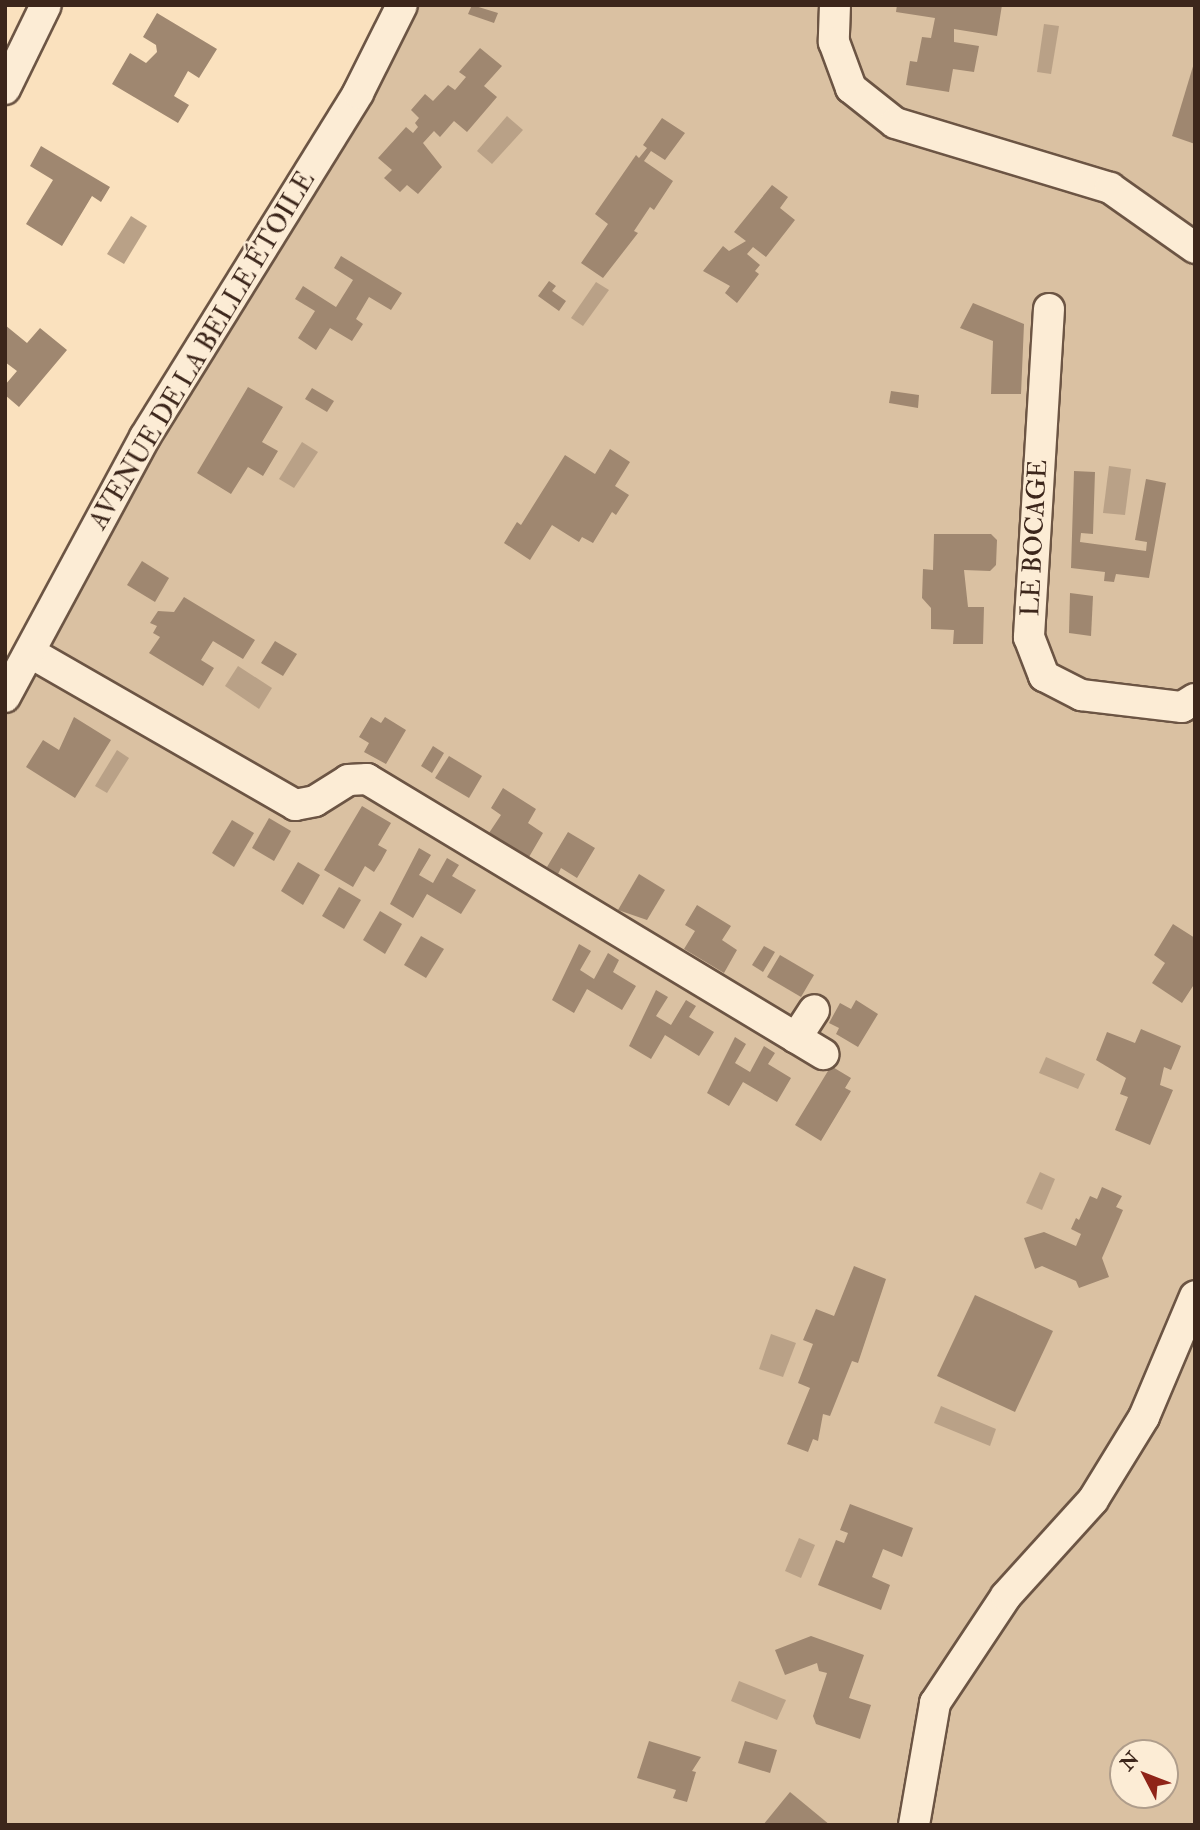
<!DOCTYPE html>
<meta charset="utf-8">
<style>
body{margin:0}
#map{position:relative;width:1200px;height:1830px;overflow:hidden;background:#fae1be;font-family:"IM FELL Double Pica",serif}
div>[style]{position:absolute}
.green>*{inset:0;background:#dac1a2}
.water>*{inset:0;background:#b9a187}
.building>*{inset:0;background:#9f8770}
.roads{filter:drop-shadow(2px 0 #6c5544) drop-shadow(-2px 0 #6c5544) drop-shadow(0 2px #6c5544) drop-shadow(0 -2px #6c5544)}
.minor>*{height:30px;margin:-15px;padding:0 15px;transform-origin:15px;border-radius:15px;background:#fcecd5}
span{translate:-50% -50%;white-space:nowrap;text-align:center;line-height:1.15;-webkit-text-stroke:5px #fcecd5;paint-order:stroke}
.street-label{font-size:26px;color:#3c261b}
.frame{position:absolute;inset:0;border:7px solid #3c261b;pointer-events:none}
.north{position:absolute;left:1109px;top:1739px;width:70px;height:70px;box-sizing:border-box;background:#fcecd5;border:2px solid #af9d8b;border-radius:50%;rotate:312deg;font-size:19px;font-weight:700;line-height:28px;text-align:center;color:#3c261b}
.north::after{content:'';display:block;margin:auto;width:24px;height:32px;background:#8f2418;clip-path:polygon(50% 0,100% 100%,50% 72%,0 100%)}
</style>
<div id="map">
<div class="green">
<div style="clip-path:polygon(evenodd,402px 5px,1195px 5px,1195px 1825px,5px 1825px,5px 697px,402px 5px,1123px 1753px,1165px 1753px,1165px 1795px,1123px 1795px,1123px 1753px)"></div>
</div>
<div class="water">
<div style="clip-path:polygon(1044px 24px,1059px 26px,1051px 74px,1037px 72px)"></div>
<div style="clip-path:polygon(507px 116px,523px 130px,492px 164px,477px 151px)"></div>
<div style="clip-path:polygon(131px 216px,147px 226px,124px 264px,107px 254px)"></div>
<div style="clip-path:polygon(596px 282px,609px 290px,583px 326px,571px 318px)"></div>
<div style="clip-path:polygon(302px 442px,318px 452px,294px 488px,279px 479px)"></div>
<div style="clip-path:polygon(1109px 466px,1131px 469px,1125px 515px,1103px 513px)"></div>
<div style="clip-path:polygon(238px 666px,272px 688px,259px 709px,225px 686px)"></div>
<div style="clip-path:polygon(117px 750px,129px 758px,107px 793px,95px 786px)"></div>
<div style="clip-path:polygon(1046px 1057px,1085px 1074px,1078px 1089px,1039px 1073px)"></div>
<div style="clip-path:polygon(1040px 1172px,1055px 1179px,1042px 1210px,1026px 1203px)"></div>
<div style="clip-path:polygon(771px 1334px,796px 1343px,783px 1377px,759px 1369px)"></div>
<div style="clip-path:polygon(941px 1406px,996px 1429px,990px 1446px,934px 1423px)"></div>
<div style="clip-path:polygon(799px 1538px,815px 1545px,801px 1578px,785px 1571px)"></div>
<div style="clip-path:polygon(739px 1681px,786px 1700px,777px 1720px,731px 1701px)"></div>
</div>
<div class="building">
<div style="clip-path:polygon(472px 5px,498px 13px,494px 23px,468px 14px)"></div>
<div style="clip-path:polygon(897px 5px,1002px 5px,997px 36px,954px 29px,954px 42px,979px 46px,974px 72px,953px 69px,949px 92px,906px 85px,910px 61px,917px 62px,922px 37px,931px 38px,935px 18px,896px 12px)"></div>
<div style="clip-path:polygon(157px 13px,217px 49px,199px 78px,188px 71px,174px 96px,189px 105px,178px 123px,112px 84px,130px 53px,146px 63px,157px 52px,156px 45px,143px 37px)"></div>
<div style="clip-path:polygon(480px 48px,502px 66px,484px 86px,497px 97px,467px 132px,454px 121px,440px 137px,434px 131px,423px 143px,442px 167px,418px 194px,407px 185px,400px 192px,384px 178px,392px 170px,378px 158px,406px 127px,413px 133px,418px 127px,415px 123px,419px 118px,411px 110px,425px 94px,433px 101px,448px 85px,455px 90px,466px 77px,459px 72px)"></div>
<div style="clip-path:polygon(1194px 63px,1195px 63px,1195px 144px,1172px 136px)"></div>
<div style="clip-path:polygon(662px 118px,685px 133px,665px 160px,651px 151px,644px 161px,673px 181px,654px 210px,650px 207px,634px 231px,638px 233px,603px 278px,581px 263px,608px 224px,595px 214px,636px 155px,639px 158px,647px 148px,643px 145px)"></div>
<div style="clip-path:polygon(41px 146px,110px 187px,101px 202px,92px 196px,62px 246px,26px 224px,53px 180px,30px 166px)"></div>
<div style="clip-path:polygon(772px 185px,788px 197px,780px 208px,795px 220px,766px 257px,753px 247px,747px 254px,760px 265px,755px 271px,759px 274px,737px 303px,725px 293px,730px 286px,703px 271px,723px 246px,729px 251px,746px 241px,734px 232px)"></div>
<div style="clip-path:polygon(341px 256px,402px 293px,391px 310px,369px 297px,356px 319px,363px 324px,352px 341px,330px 328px,316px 350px,298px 338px,315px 311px,295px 299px,303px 286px,336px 307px,353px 280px,334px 268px)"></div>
<div style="clip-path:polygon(549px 281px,556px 286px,552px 291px,566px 301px,559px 311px,538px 296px)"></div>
<div style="clip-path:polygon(973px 303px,1024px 324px,1021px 394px,991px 394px,993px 341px,960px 328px)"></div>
<div style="clip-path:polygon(5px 325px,27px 343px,40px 328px,67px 350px,19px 407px,5px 395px,5px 385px,17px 371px,5px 362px)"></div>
<div style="clip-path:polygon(248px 387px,283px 407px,262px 442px,278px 451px,263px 476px,248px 467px,231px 494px,197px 473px)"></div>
<div style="clip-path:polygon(312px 388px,334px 401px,327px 412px,305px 399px)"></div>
<div style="clip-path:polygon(891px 391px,919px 395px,918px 408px,889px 403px)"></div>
<div style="clip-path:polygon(610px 449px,630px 462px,615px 486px,629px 495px,616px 515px,612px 512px,593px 543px,582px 537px,579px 542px,552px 525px,530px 560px,504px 543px,517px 522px,521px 525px,565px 455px,595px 474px)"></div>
<div style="clip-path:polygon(1074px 471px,1095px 472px,1093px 534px,1081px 533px,1080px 542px,1146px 551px,1147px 542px,1135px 540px,1146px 479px,1166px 483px,1149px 578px,1116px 574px,1114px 582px,1104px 581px,1105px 572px,1071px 568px)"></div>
<div style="clip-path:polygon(934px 534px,991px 534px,997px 540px,996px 565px,990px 571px,964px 570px,968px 607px,984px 607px,983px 644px,953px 644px,954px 630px,931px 629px,931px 608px,922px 598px,923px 569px,933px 570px)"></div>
<div style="clip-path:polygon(142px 561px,169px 578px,155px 602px,127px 585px)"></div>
<div style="clip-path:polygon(1070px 593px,1093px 596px,1091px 636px,1069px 633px)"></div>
<div style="clip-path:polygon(184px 597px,255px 640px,243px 659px,213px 641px,201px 660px,214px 668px,203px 686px,149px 653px,160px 637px,153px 633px,157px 626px,150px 623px,158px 611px,174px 612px)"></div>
<div style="clip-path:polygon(275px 641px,297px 654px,283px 676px,261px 663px)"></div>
<div style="clip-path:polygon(74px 717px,111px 740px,75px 798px,26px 767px,43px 740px,59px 750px)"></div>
<div style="clip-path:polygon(371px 717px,381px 723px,385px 717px,406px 730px,386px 764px,364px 752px,369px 743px,359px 737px)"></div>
<div style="clip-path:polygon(433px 746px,444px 753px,432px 773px,421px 766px)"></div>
<div style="clip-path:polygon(449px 756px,482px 776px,469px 798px,435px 778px)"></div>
<div style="clip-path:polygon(503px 788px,536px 809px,528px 823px,543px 833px,529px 857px,489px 833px,501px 815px,491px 808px)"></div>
<div style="clip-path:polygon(362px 806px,391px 823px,378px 845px,387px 850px,381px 861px,374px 872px,365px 866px,353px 887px,324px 870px)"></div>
<div style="clip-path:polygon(269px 818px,291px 831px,274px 861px,252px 848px)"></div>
<div style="clip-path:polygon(232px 820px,254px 833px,234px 867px,212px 853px)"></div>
<div style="clip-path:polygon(568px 832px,595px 848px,577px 878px,561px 868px,558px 874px,547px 867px)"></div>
<div style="clip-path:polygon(419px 848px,431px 855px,419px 875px,433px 883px,447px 858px,459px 865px,452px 876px,476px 890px,461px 914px,427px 894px,413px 918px,390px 904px)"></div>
<div style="clip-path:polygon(298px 862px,320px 875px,303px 905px,281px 891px)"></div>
<div style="clip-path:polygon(639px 874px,665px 890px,647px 920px,618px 910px)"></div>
<div style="clip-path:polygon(339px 887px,361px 900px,344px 929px,322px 916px)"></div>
<div style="clip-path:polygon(697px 905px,731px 926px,722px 940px,737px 950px,724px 973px,684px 949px,695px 931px,685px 925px)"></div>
<div style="clip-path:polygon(380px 911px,402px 924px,385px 954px,363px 940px)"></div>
<div style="clip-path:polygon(1173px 924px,1195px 938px,1195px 983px,1182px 1003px,1152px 983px,1165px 963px,1154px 955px)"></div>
<div style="clip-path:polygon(421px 936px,444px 949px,426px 978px,404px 965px)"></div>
<div style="clip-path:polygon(579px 944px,591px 951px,580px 970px,594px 979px,608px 953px,619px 960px,613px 972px,636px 986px,622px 1010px,587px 989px,574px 1013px,552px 1000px)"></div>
<div style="clip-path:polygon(764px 946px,775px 952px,763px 972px,752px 965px)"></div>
<div style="clip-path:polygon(780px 955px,814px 975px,801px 997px,767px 977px)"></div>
<div style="clip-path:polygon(656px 990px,668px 997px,656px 1016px,671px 1025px,686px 1000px,696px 1006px,689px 1017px,714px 1032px,699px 1056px,665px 1035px,651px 1059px,629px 1046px)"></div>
<div style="clip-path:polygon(856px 1000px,878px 1014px,858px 1047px,836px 1034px,839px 1028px,829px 1023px,840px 1003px,851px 1009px)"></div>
<div style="clip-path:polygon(1141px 1029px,1181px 1046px,1171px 1070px,1164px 1067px,1160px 1085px,1173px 1090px,1150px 1145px,1115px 1130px,1128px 1097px,1120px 1094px,1126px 1078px,1096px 1060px,1107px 1032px,1135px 1043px)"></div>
<div style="clip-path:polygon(735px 1037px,746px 1044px,735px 1063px,750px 1072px,764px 1046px,775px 1053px,768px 1064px,791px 1078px,777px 1102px,743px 1082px,729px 1106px,707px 1093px)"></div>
<div style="clip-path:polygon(831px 1066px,851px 1078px,845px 1088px,851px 1091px,821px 1141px,795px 1125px)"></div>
<div style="clip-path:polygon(1102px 1187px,1122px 1196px,1116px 1207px,1123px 1210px,1102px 1258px,1109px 1277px,1079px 1288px,1076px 1281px,1042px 1266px,1035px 1269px,1024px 1238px,1044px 1232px,1076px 1246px,1081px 1234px,1071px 1229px,1076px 1218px,1079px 1220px,1090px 1196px,1097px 1199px)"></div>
<div style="clip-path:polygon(854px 1266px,886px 1279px,858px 1363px,852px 1361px,830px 1416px,823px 1414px,818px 1441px,813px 1439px,808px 1452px,787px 1444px,810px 1388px,798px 1383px,813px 1344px,803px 1340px,816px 1309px,834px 1316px)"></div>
<div style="clip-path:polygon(975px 1295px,1053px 1331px,1015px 1412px,937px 1376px)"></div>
<div style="clip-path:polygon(850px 1504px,913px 1528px,902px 1557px,883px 1549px,872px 1577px,890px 1585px,881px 1610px,818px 1585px,836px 1540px,844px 1543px,848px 1533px,840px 1530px)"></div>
<div style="clip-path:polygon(811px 1636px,864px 1655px,849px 1698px,871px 1705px,860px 1739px,816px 1724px,813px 1716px,827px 1673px,819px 1671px,817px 1663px,785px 1675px,775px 1650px)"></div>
<div style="clip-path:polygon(649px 1741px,701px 1757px,692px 1771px,696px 1772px,687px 1802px,673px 1798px,676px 1790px,637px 1778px)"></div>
<div style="clip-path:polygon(745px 1741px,777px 1750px,770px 1773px,738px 1763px)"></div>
<div style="clip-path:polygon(790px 1792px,830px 1825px,763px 1825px)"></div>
</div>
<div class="roads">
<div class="minor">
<div style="left:835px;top:5px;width:37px;rotate:92deg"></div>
<div style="left:834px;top:42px;width:49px;rotate:69.7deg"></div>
<div style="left:851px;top:88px;width:56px;rotate:38.5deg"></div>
<div style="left:895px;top:123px;width:225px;rotate:16.8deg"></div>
<div style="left:1110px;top:188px;width:104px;rotate:35.2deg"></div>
<div style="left:5px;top:89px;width:93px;rotate:-64deg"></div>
<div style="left:1049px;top:309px;width:329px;rotate:93.5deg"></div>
<div style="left:1029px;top:637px;width:42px;rotate:69deg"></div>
<div style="left:1044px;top:676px;width:42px;rotate:27.2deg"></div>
<div style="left:1081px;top:695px;width:102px;rotate:6.8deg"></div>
<div style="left:1182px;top:707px;width:15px;rotate:-32deg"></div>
<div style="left:31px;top:653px;width:305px;rotate:29.9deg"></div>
<div style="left:295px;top:805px;width:20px;rotate:-11deg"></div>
<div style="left:315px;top:801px;width:39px;rotate:-32deg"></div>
<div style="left:348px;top:780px;width:19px;rotate:-3deg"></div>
<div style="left:367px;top:779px;width:533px;rotate:31.09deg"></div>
<div style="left:5px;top:697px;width:295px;rotate:-61.7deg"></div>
<div style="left:145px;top:437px;width:405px;rotate:-58.2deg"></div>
<div style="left:358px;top:93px;width:98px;rotate:-63.4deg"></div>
<div style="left:796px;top:1038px;width:33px;rotate:-57deg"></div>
<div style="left:914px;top:1825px;width:124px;rotate:-80.2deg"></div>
<div style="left:935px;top:1703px;width:128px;rotate:-56.4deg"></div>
<div style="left:1006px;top:1596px;width:130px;rotate:-47.8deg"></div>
<div style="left:1093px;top:1500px;width:97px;rotate:-58.4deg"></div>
<div style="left:1144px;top:1417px;width:131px;rotate:-67.1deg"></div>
</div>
</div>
<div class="street-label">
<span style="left:203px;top:351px;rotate:-59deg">AVENUE DE LA BELLE ÉTOILE</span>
<span style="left:1035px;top:538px;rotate:-87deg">LE BOCAGE</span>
</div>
<div class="frame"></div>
<div class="north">N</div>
</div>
